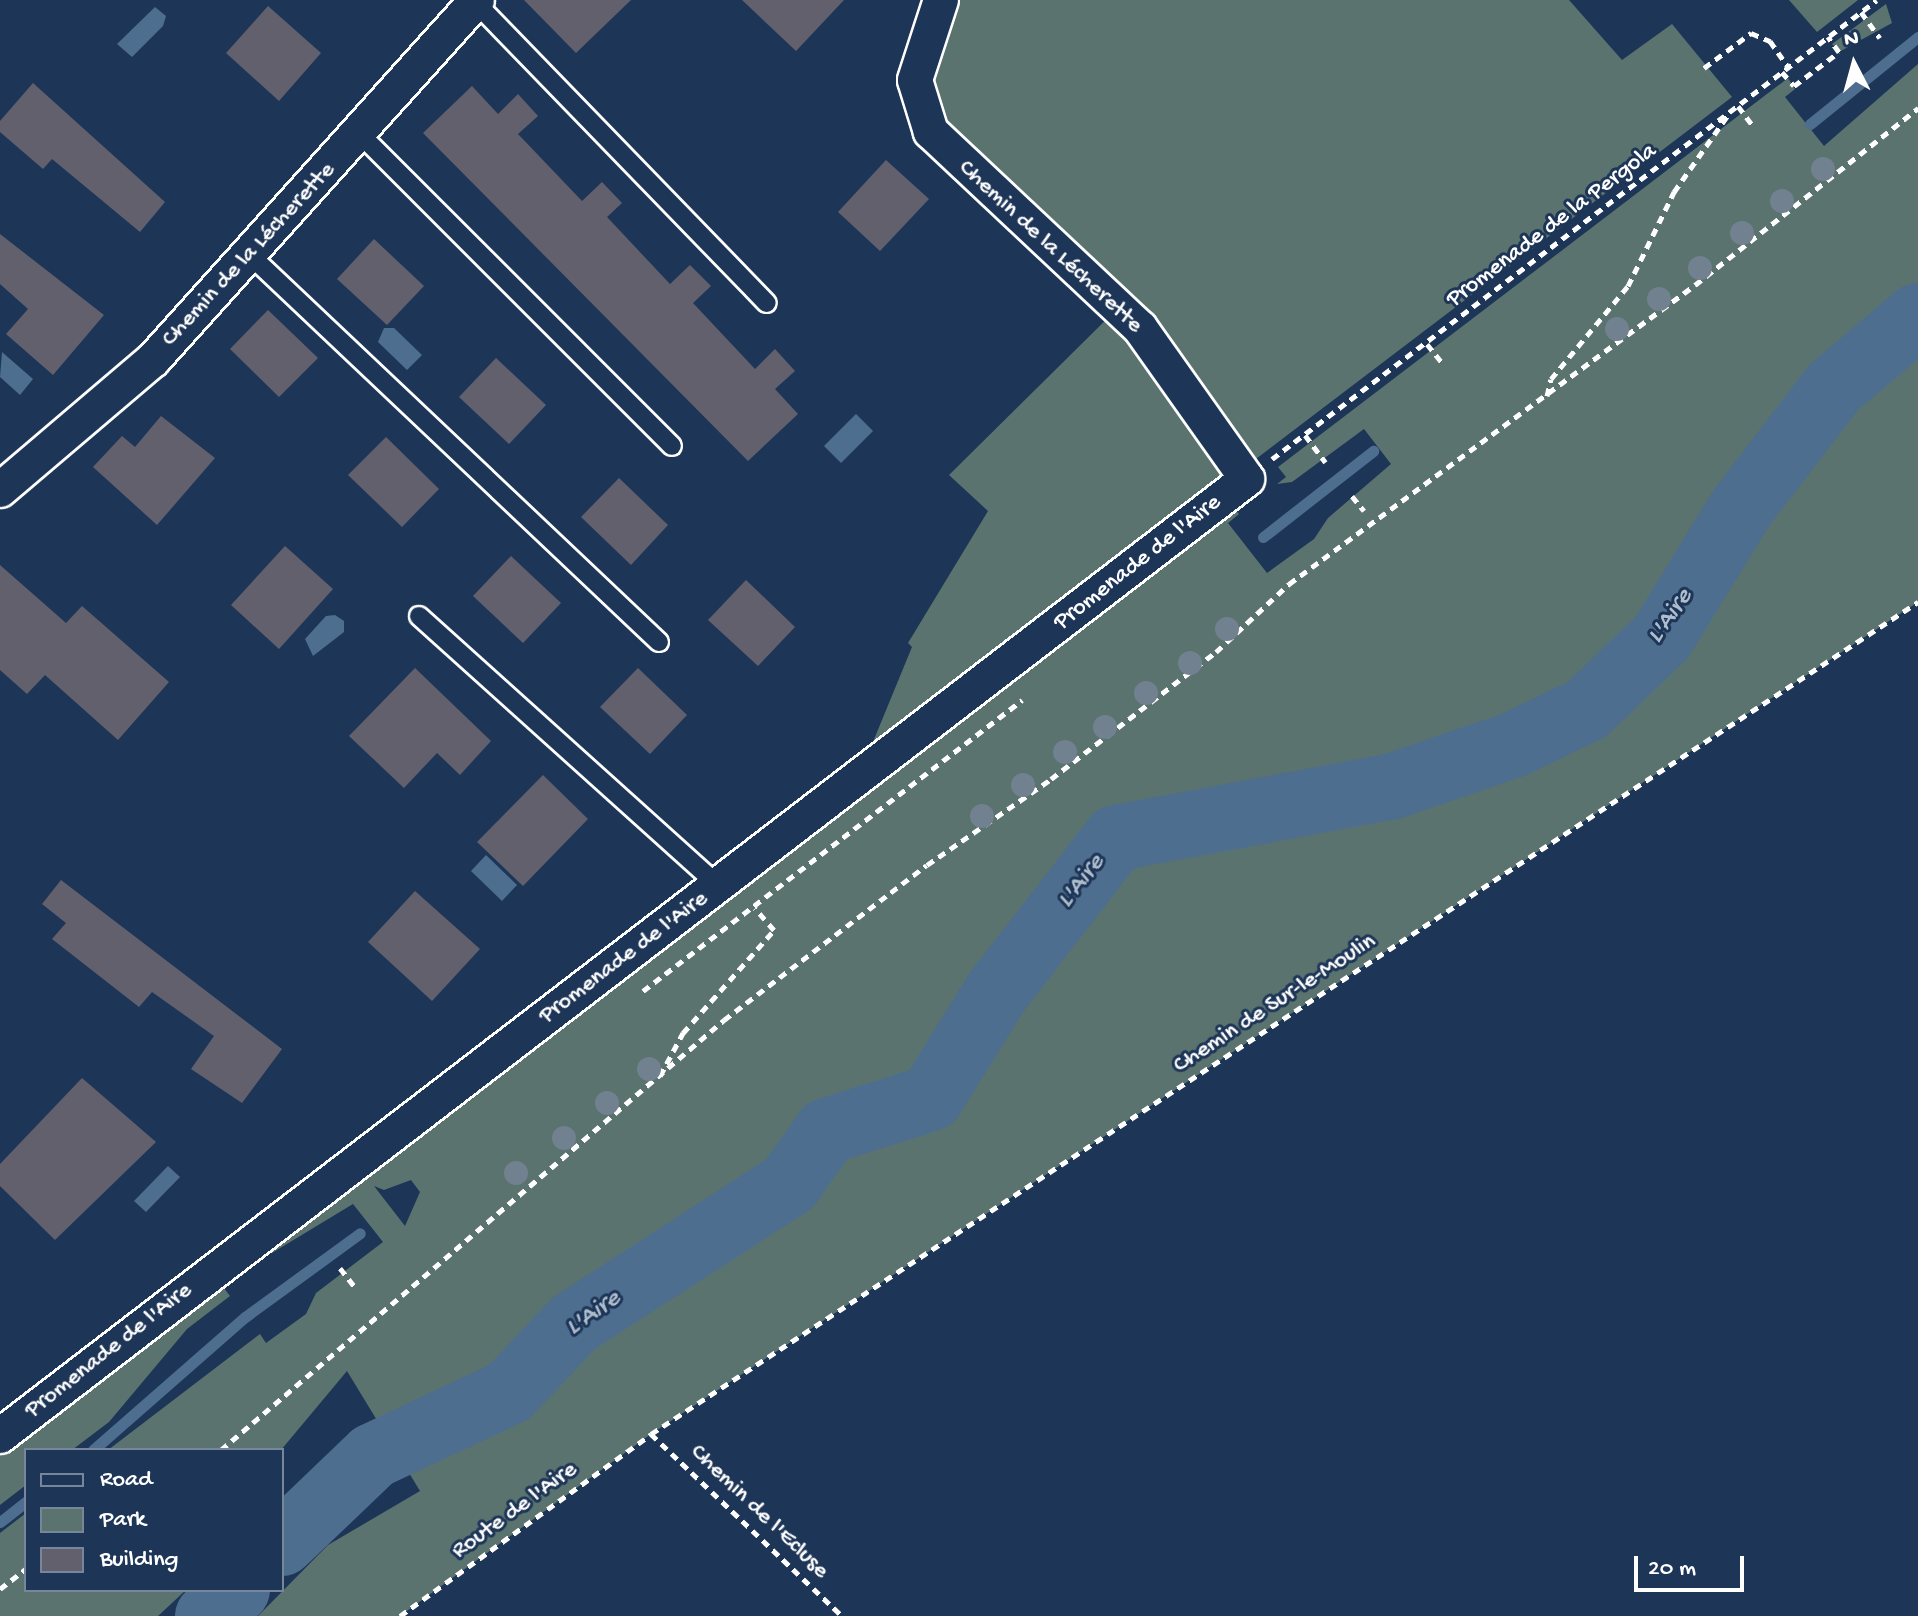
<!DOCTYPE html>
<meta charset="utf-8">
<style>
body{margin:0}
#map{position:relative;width:1918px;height:1616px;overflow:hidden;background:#1d3557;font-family:"Gochi Hand",sans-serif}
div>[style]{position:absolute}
.green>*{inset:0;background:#5a736f}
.water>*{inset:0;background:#4e6e8f}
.stream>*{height:11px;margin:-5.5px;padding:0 5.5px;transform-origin:5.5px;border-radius:5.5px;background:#4e6e8f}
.river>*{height:66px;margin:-33px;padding:0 33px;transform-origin:33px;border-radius:33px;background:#4e6e8f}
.building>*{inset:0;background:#63606e}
.path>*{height:5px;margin-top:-2.5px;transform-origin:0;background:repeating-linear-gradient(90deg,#fff 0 8px,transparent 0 14px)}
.roads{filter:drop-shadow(2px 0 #fff) drop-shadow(-2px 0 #fff) drop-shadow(0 2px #fff) drop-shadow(0 -2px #fff)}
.lane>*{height:18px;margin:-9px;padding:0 9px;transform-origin:9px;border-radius:9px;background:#1d3557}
.street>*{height:34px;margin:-17px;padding:0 17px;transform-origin:17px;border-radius:17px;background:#1d3557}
.trees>*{width:24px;height:24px;margin:-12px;border-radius:50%;background:#718190}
span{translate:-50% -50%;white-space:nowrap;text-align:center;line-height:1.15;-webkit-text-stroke:6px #1d3557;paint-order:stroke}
.street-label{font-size:24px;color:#fff}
.water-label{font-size:26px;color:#afbecd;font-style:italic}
.legend{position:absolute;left:24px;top:1448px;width:260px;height:144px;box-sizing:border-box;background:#1d3557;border:2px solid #77869a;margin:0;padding:10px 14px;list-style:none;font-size:24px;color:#fff}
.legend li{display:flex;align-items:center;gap:16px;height:40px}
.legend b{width:40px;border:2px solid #77869a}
.north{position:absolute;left:1814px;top:24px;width:80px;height:80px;-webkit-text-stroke:6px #1d3557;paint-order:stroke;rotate:354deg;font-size:22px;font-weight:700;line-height:32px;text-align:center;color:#fff}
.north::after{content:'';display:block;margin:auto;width:28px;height:36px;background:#fff;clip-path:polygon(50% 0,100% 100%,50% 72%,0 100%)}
.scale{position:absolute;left:1634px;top:1556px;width:110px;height:36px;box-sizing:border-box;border:4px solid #fff;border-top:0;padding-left:10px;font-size:24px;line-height:28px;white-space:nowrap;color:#fff;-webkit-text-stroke:6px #1d3557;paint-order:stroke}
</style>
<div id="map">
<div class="green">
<div style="clip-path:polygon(952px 0,1569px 0,1622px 60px,1672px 24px,1732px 97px,868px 754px,912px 647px,908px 643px,988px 511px,949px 475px,1126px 300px,947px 130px,932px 106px,931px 67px)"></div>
<div style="clip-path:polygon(1789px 0,1858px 0,1817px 32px)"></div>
<div style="clip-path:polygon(1886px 4px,1892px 23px,1839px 52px,1832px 44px)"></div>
<div style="clip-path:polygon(evenodd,1918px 64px,1918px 602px,651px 1434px,400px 1616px,258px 1616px,328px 1545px,420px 1491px,347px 1371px,281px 1450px,108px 1450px,260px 1334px,266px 1343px,306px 1314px,316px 1293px,383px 1242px,353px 1204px,272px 1253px,264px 1244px,1230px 503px,1239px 514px,1228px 523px,1267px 573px,1314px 539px,1328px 518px,1391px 464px,1364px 429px,1292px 482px,1277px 484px,1286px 477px,1278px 467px,1788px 78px,1795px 89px,1785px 97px,1824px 146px,1918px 64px,411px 1180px,420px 1192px,405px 1226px,374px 1186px,384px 1190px,411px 1180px)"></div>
<div style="clip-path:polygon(217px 1279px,230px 1296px,187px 1329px,109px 1422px,72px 1450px,26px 1450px,26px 1485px,0 1505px,0 1444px)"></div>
<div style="clip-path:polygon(26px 1513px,26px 1590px,186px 1590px,158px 1616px,0 1616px,0 1533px)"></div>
</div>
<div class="water">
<div style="clip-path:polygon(155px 7px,166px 16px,163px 26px,132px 57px,117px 44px)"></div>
<div style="clip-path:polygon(384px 328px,394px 328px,422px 355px,407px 370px,378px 342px)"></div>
<div style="clip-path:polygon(2px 352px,33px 379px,20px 395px,0 377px)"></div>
<div style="clip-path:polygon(856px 414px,873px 431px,841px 463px,824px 446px)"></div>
<div style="clip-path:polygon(335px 615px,344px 621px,344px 632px,313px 656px,305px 639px,326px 616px)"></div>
<div style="clip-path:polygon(486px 855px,517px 885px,502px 901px,471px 871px)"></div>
<div style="clip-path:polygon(168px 1166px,180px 1177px,146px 1212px,134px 1201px)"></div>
</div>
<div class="stream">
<div style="left:1810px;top:124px;width:139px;rotate:-38.9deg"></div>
<div style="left:1263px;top:537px;width:140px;rotate:-38deg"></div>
<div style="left:93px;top:1450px;width:202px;rotate:-41.2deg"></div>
<div style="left:245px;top:1317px;width:142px;rotate:-36.1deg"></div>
<div style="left:0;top:1522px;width:33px;rotate:-38deg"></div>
</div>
<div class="river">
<div style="left:282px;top:1543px;width:126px;rotate:-43.7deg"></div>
<div style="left:373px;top:1456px;width:150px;rotate:-25.2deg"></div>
<div style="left:509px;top:1392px;width:95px;rotate:-46.7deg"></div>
<div style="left:574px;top:1323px;width:256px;rotate:-32.9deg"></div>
<div style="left:789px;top:1184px;width:65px;rotate:-54.4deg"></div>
<div style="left:827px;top:1131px;width:109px;rotate:-17.6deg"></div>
<div style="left:931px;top:1098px;width:123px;rotate:-58.2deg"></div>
<div style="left:996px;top:993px;width:196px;rotate:-52.3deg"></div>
<div style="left:1116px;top:838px;width:282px;rotate:-10.6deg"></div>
<div style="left:1393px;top:786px;width:127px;rotate:-18.9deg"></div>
<div style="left:1513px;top:745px;width:82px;rotate:-25.9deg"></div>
<div style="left:1587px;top:709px;width:104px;rotate:-43.8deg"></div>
<div style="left:1662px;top:637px;width:153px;rotate:-58.4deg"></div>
<div style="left:1742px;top:507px;width:151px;rotate:-52.5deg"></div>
<div style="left:1834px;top:387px;width:110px;rotate:-40.2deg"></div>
<div style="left:208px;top:1616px;width:39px;rotate:-42deg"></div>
</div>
<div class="building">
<div style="clip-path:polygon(524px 0,631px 0,576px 53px)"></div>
<div style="clip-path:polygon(742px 0,844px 0,796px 51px)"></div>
<div style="clip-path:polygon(268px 6px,321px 53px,279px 101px,226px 53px)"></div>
<div style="clip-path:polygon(33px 83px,165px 202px,140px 232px,52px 159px,43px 169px,0 132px,0 121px)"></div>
<div style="clip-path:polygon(472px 86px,498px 114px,518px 94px,538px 116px,518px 134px,582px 201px,602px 182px,622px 203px,607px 217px,670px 284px,690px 265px,711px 286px,693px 303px,755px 369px,775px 349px,795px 371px,775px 389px,798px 414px,748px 461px,423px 133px)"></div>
<div style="clip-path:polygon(886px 160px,929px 199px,880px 251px,838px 212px)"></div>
<div style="clip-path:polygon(0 234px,104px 315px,53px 375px,6px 334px,28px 309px,0 284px)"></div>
<div style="clip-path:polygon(374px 239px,424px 286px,387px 325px,337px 279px)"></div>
<div style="clip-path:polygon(268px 310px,318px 358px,279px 397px,230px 349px)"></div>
<div style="clip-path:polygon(496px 358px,546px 405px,509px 444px,459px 397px)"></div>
<div style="clip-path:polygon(161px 416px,215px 458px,157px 525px,93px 467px,122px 436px,135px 447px)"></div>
<div style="clip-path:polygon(386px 437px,439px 489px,402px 527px,348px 475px)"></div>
<div style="clip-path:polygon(619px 478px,668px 525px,631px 565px,581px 517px)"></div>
<div style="clip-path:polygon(285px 546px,333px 589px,279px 649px,231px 605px)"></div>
<div style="clip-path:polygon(511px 556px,561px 603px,523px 643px,473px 596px)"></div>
<div style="clip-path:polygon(0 565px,66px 623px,82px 606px,169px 682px,118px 740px,45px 675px,27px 694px,0 670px)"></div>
<div style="clip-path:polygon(746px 580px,795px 627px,758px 666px,708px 620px)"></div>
<div style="clip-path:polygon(415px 668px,491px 741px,460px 775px,437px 753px,404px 788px,349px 736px)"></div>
<div style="clip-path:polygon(638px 668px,687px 715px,650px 754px,600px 707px)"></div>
<div style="clip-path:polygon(543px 775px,588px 819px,523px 886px,477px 842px)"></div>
<div style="clip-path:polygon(61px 880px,282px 1049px,242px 1103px,191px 1069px,214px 1036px,152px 992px,139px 1007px,52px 939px,66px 923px,42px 904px)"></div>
<div style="clip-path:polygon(415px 891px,480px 949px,432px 1001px,368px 942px)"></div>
<div style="clip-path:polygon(82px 1078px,156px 1142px,55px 1240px,0 1186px,0 1164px)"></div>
</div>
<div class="path">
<div style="left:1861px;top:12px;width:32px;rotate:54deg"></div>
<div style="left:1704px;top:68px;width:59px;rotate:-36.7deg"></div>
<div style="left:1751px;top:33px;width:21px;rotate:23deg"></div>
<div style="left:1770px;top:41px;width:32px;rotate:55deg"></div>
<div style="left:1782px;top:72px;width:18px;rotate:49deg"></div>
<div style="left:1794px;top:86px;width:56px;rotate:-37.1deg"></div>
<div style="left:1839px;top:52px;width:19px;rotate:-126deg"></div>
<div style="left:1738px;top:106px;width:25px;rotate:53deg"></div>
<div style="left:1427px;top:344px;width:27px;rotate:51deg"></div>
<div style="left:1547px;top:396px;width:17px;rotate:-77deg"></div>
<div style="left:1551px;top:379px;width:121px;rotate:-50.4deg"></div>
<div style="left:1628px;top:286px;width:105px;rotate:-63.9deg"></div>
<div style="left:1674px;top:192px;width:94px;rotate:-55deg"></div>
<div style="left:1305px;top:435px;width:34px;rotate:53deg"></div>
<div style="left:1272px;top:459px;width:759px;rotate:-37.19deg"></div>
<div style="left:1352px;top:496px;width:19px;rotate:51deg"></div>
<div style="left:643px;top:991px;width:478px;rotate:-37.5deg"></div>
<div style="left:660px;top:1076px;width:49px;rotate:-61.9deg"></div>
<div style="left:683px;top:1033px;width:137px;rotate:-48.5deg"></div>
<div style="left:774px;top:930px;width:29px;rotate:-131deg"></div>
<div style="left:340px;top:1268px;width:24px;rotate:52deg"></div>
<div style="left:651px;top:1434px;width:264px;rotate:43.6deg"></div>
<div style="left:221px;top:1450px;width:662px;rotate:-40.53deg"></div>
<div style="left:724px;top:1020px;width:255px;rotate:-37.4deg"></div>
<div style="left:927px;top:865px;width:151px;rotate:-34.7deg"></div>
<div style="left:1051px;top:779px;width:208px;rotate:-37.6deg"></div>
<div style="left:1216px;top:652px;width:100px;rotate:-43deg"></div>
<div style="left:1289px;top:584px;width:504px;rotate:-36.37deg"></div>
<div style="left:1695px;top:285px;width:285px;rotate:-38.4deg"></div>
<div style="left:0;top:1589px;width:33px;rotate:-38deg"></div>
<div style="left:400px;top:1616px;width:310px;rotate:-35.9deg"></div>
<div style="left:651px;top:1434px;width:1516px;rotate:-33.29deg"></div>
</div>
<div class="roads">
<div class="lane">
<div style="left:475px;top:2px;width:419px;rotate:45.9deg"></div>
<div style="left:360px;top:134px;width:441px;rotate:45deg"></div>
<div style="left:250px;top:255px;width:563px;rotate:43.42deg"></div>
<div style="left:419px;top:616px;width:404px;rotate:42deg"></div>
</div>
<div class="street">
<div style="left:0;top:490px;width:201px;rotate:-40.4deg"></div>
<div style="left:153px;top:360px;width:484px;rotate:-48deg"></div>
<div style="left:0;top:1436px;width:1572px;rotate:-37.5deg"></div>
<div style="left:1247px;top:479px;width:185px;rotate:-125.3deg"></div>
<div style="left:1140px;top:328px;width:287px;rotate:-136.8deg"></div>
<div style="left:931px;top:132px;width:54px;rotate:-107.1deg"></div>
<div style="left:915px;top:80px;width:84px;rotate:-72deg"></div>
</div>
</div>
<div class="trees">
<div style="left:1823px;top:169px"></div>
<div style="left:1782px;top:201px"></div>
<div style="left:1742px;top:233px"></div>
<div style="left:1700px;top:268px"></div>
<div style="left:1659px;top:299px"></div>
<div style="left:1617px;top:329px"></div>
<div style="left:1227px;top:629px"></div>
<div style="left:1190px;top:663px"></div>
<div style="left:1146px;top:693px"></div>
<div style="left:1105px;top:727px"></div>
<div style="left:1065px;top:752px"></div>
<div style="left:1023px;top:785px"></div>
<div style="left:982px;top:816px"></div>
<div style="left:649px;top:1069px"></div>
<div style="left:607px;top:1103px"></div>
<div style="left:564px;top:1138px"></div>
<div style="left:516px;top:1173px"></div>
</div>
<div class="street-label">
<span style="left:1552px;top:226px;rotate:-37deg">Promenade de la Pergola</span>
<span style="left:1050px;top:247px;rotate:43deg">Chemin de la Lécherette</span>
<span style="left:249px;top:255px;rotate:-47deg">Chemin de la Lécherette</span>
<span style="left:1138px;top:563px;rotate:-38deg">Promenade de l'Aire</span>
<span style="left:624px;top:958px;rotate:-37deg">Promenade de l'Aire</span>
<span style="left:1275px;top:1004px;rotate:-33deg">Chemin de Sur-le-Moulin</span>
<span style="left:109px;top:1351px;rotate:-38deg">Promenade de l'Aire</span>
<span style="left:515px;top:1511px;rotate:-36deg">Route de l'Aire</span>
<span style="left:759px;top:1512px;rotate:44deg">Chemin de l'Ecluse</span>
</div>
<div class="water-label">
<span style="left:1671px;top:617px;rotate:-55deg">L'Aire</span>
<span style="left:1082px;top:882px;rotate:-52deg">L'Aire</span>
<span style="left:594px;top:1314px;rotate:-35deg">L'Aire</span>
</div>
<ul class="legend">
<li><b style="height:10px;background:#1d3557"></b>Road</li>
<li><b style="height:22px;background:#5a736f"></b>Park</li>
<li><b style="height:22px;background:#63606e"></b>Building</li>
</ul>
<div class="north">N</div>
<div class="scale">20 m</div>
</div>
